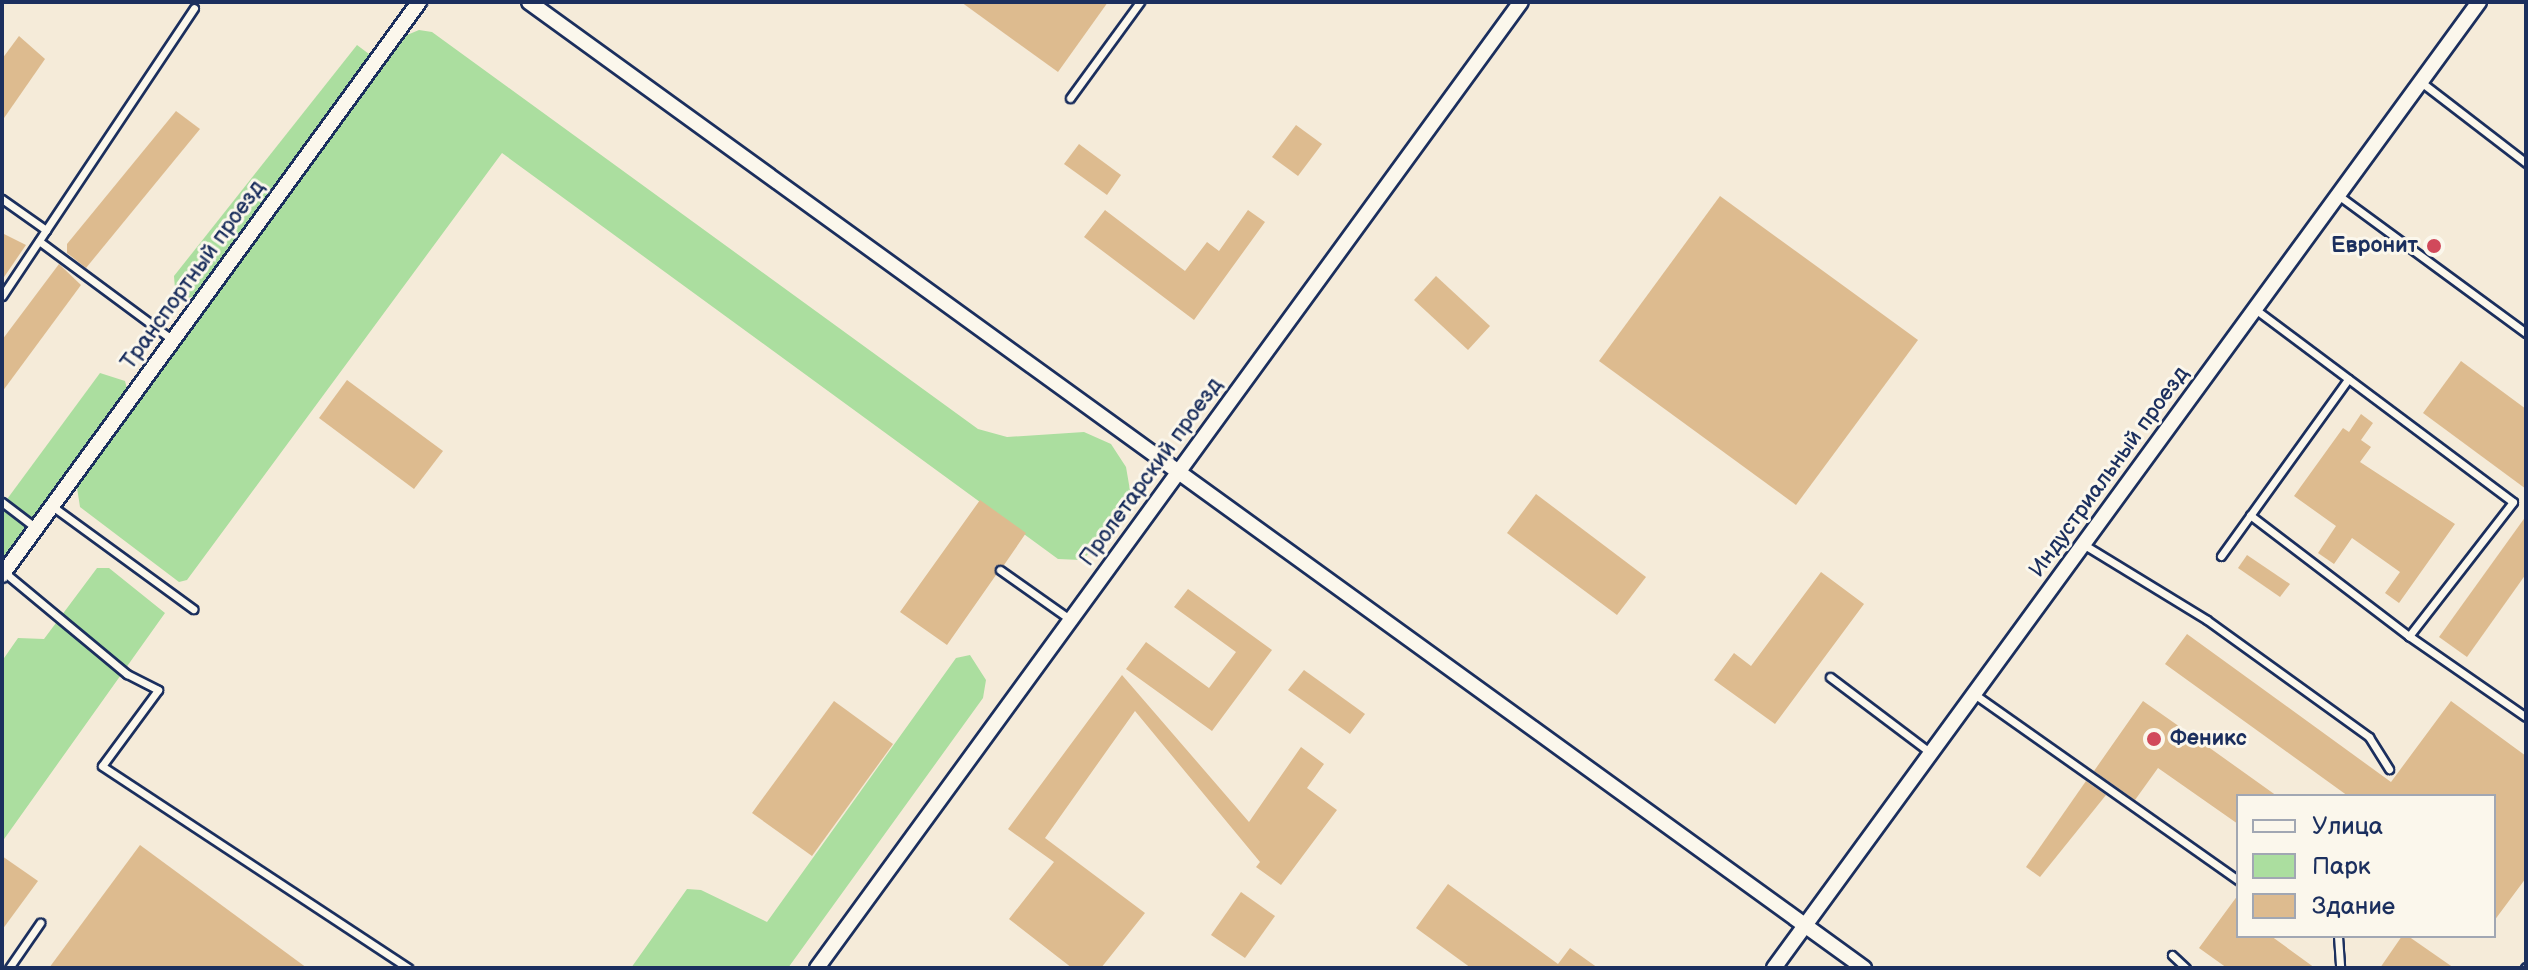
<!DOCTYPE html>
<meta charset="utf-8">
<style>
body{margin:0}
#map{position:relative;width:2528px;height:970px;overflow:hidden;background:#f5ebd9;font-family:"Balsamiq Sans",sans-serif}
div>[style]{position:absolute}
.green>*{inset:0;background:#abde9f}
.building>*{inset:0;background:#ddbb8f}
.roads{filter:drop-shadow(2px 0 #1b2f5e) drop-shadow(-2px 0 #1b2f5e) drop-shadow(0 2px #1b2f5e) drop-shadow(0 -2px #1b2f5e)}
.service>*{height:7px;margin:-3.5px;padding:0 3.5px;transform-origin:3.5px;border-radius:3.5px;background:#fbf7ec}
.minor>*{height:14px;margin:-7px;padding:0 7px;transform-origin:7px;border-radius:7px;background:#fbf7ec}
.dots>*{width:22px;height:22px;translate:-50% -50%;box-sizing:border-box;border:4px solid #fbf7ec;border-radius:50%}
span{translate:-50% -50%;white-space:nowrap;text-align:center;line-height:1.15;-webkit-text-stroke:6px #fbf7ec;paint-order:stroke}
.poi-label{font-size:22px;color:#1b2f5e;font-weight:700}
.right{translate:-100% -50%;text-align:right}
.left{translate:0 -50%;text-align:left}
.street-label{font-size:22px;color:#1b2f5e}
.frame{position:absolute;inset:0;border:4px solid #1b2f5e;pointer-events:none}
.legend{position:absolute;left:2236px;top:794px;width:260px;height:144px;box-sizing:border-box;background:#fbf7ec;border:2px solid #a1a7b3;margin:0;padding:10px 14px;list-style:none;font-size:24px;color:#1b2f5e}
.legend li{display:flex;align-items:center;gap:16px;height:40px}
.legend b{width:40px;border:2px solid #a1a7b3}
</style>
<div id="map">
<div class="green">
<div style="clip-path:polygon(419px 30px,432px 32px,978px 429px,1007px 437px,1084px 432px,1111px 444px,1126px 467px,1131px 496px,1110px 537px,1081px 560px,1058px 559px,502px 153px,187px 580px,179px 582px,80px 507px,76px 481px,407px 35px)"></div>
<div style="clip-path:polygon(357px 45px,369px 54px,369px 62px,199px 296px,186px 298px,175px 289px,174px 276px)"></div>
<div style="clip-path:polygon(100px 373px,125px 381px,128px 393px,2px 566px,2px 506px)"></div>
<div style="clip-path:polygon(97px 568px,109px 568px,165px 613px,2px 842px,2px 661px,18px 638px,44px 639px)"></div>
<div style="clip-path:polygon(970px 655px,986px 680px,983px 698px,788px 968px,631px 968px,687px 889px,701px 890px,767px 922px,956px 658px)"></div>
</div>
<div class="building">
<div style="clip-path:polygon(961px 2px,1108px 2px,1058px 72px)"></div>
<div style="clip-path:polygon(19px 36px,45px 59px,2px 121px,2px 59px)"></div>
<div style="clip-path:polygon(176px 111px,200px 129px,86px 268px,67px 253px,67px 244px)"></div>
<div style="clip-path:polygon(1296px 125px,1322px 144px,1298px 176px,1272px 157px)"></div>
<div style="clip-path:polygon(1079px 144px,1121px 175px,1107px 195px,1064px 164px)"></div>
<div style="clip-path:polygon(1720px 196px,1918px 340px,1796px 505px,1599px 361px)"></div>
<div style="clip-path:polygon(1105px 210px,1185px 271px,1207px 242px,1219px 251px,1248px 210px,1265px 222px,1194px 320px,1084px 237px)"></div>
<div style="clip-path:polygon(2px 233px,26px 245px,2px 280px)"></div>
<div style="clip-path:polygon(59px 264px,81px 285px,2px 392px,2px 340px)"></div>
<div style="clip-path:polygon(1436px 276px,1490px 326px,1468px 350px,1414px 300px)"></div>
<div style="clip-path:polygon(2461px 361px,2526px 409px,2526px 489px,2423px 413px)"></div>
<div style="clip-path:polygon(347px 380px,443px 451px,414px 489px,319px 418px)"></div>
<div style="clip-path:polygon(2361px 414px,2373px 423px,2361px 440px,2371px 447px,2360px 462px,2455px 524px,2399px 603px,2385px 593px,2400px 572px,2352px 538px,2334px 564px,2318px 553px,2336px 526px,2294px 496px,2343px 428px,2349px 432px)"></div>
<div style="clip-path:polygon(1536px 494px,1646px 577px,1617px 615px,1507px 533px)"></div>
<div style="clip-path:polygon(980px 500px,1026px 533px,1004px 565px,995px 566px,996px 575px,947px 645px,900px 612px)"></div>
<div style="clip-path:polygon(2526px 516px,2526px 574px,2467px 657px,2439px 637px)"></div>
<div style="clip-path:polygon(2247px 555px,2290px 584px,2280px 597px,2238px 568px)"></div>
<div style="clip-path:polygon(1821px 572px,1864px 604px,1775px 724px,1714px 680px,1734px 653px,1751px 666px)"></div>
<div style="clip-path:polygon(1188px 589px,1272px 650px,1212px 731px,1126px 669px,1146px 642px,1209px 688px,1236px 652px,1174px 607px)"></div>
<div style="clip-path:polygon(2187px 634px,2391px 782px,2451px 701px,2526px 756px,2526px 878px,2494px 921px,2494px 796px,2348px 796px,2165px 664px)"></div>
<div style="clip-path:polygon(1304px 670px,1365px 714px,1350px 734px,1288px 690px)"></div>
<div style="clip-path:polygon(1122px 675px,1249px 822px,1301px 747px,1324px 764px,1307px 788px,1337px 810px,1281px 885px,1256px 867px,1260px 862px,1135px 711px,1045px 838px,1145px 913px,1101px 968px,1072px 968px,1009px 919px,1054px 862px,1008px 829px)"></div>
<div style="clip-path:polygon(834px 701px,893px 744px,812px 856px,752px 813px)"></div>
<div style="clip-path:polygon(2143px 701px,2200px 741px,2277px 796px,2238px 796px,2238px 824px,2158px 768px,2135px 800px,2094px 771px)"></div>
<div style="clip-path:polygon(2086px 781px,2106px 795px,2040px 877px,2026px 867px)"></div>
<div style="clip-path:polygon(140px 845px,307px 968px,49px 968px)"></div>
<div style="clip-path:polygon(2px 856px,38px 881px,2px 930px)"></div>
<div style="clip-path:polygon(1448px 884px,1558px 964px,1570px 948px,1598px 968px,1471px 968px,1416px 928px)"></div>
<div style="clip-path:polygon(1241px 892px,1275px 916px,1245px 958px,1211px 935px)"></div>
<div style="clip-path:polygon(2238px 895px,2238px 936px,2271px 936px,2315px 968px,2227px 968px,2199px 948px)"></div>
<div style="clip-path:polygon(2402px 936px,2408px 936px,2454px 968px,2380px 968px)"></div>
</div>
<div class="roads">
<div class="service">
<div style="left:2421px;top:82px;width:133px;rotate:37.6deg"></div>
<div style="left:1070px;top:98px;width:119px;rotate:-53.9deg"></div>
<div style="left:2338px;top:195px;width:233px;rotate:36.3deg"></div>
<div style="left:2px;top:199px;width:54px;rotate:35.2deg"></div>
<div style="left:39px;top:241px;width:167px;rotate:36.5deg"></div>
<div style="left:2px;top:296px;width:346px;rotate:-56.3deg"></div>
<div style="left:2255px;top:309px;width:322px;rotate:36.8deg"></div>
<div style="left:2513px;top:502px;width:170px;rotate:127.8deg"></div>
<div style="left:2409px;top:636px;width:142px;rotate:34.7deg"></div>
<div style="left:2px;top:502px;width:43px;rotate:37.4deg"></div>
<div style="left:52px;top:506px;width:175px;rotate:36.1deg"></div>
<div style="left:2250px;top:515px;width:200px;rotate:37.3deg"></div>
<div style="left:2083px;top:544px;width:145px;rotate:31.5deg"></div>
<div style="left:2207px;top:620px;width:200px;rotate:35.8deg"></div>
<div style="left:2369px;top:737px;width:38px;rotate:58deg"></div>
<div style="left:2221px;top:556px;width:218px;rotate:-54.3deg"></div>
<div style="left:1000px;top:570px;width:87px;rotate:35.2deg"></div>
<div style="left:4px;top:572px;width:160px;rotate:39.7deg"></div>
<div style="left:127px;top:674px;width:35px;rotate:27deg"></div>
<div style="left:158px;top:690px;width:94px;rotate:126.4deg"></div>
<div style="left:102px;top:766px;width:367px;rotate:33.4deg"></div>
<div style="left:1830px;top:677px;width:126px;rotate:37deg"></div>
<div style="left:1974px;top:694px;width:323px;rotate:35.2deg"></div>
<div style="left:2338px;top:936px;width:32px;rotate:86deg"></div>
<div style="left:2172px;top:955px;width:19px;rotate:43deg"></div>
<div style="left:9px;top:968px;width:55px;rotate:-55.4deg"></div>
<div style="left:2525px;top:968px;width:1px;rotate:-45deg"></div>
</div>
<div class="minor">
<div style="left:529px;top:2px;width:1648px;rotate:35.89deg"></div>
<div style="left:2px;top:575px;width:709px;rotate:-53.95deg"></div>
<div style="left:817px;top:968px;width:1195px;rotate:-53.92deg"></div>
<div style="left:1774px;top:968px;width:1196px;rotate:-53.88deg"></div>
</div>
</div>
<div class="dots">
<div style="left:2434px;top:246px;background:#d1495b"></div>
<div style="left:2154px;top:739px;background:#d1495b"></div>
</div>
<div class="poi-label">
<span class="right" style="left:2418px;top:246px">Евронит</span>
<span class="left" style="left:2170px;top:739px">Феникс</span>
</div>
<div class="street-label">
<span style="left:193px;top:275px;rotate:-54deg">Транспортный проезд</span>
<span style="left:1151px;top:472px;rotate:-54deg">Пролетарский проезд</span>
<span style="left:2109px;top:472px;rotate:-54deg">Индустриальный проезд</span>
</div>
<div class="frame"></div>
<ul class="legend">
<li><b style="height:10px;background:#fbf7ec"></b>Улица</li>
<li><b style="height:22px;background:#abde9f"></b>Парк</li>
<li><b style="height:22px;background:#ddbb8f"></b>Здание</li>
</ul>
</div>
